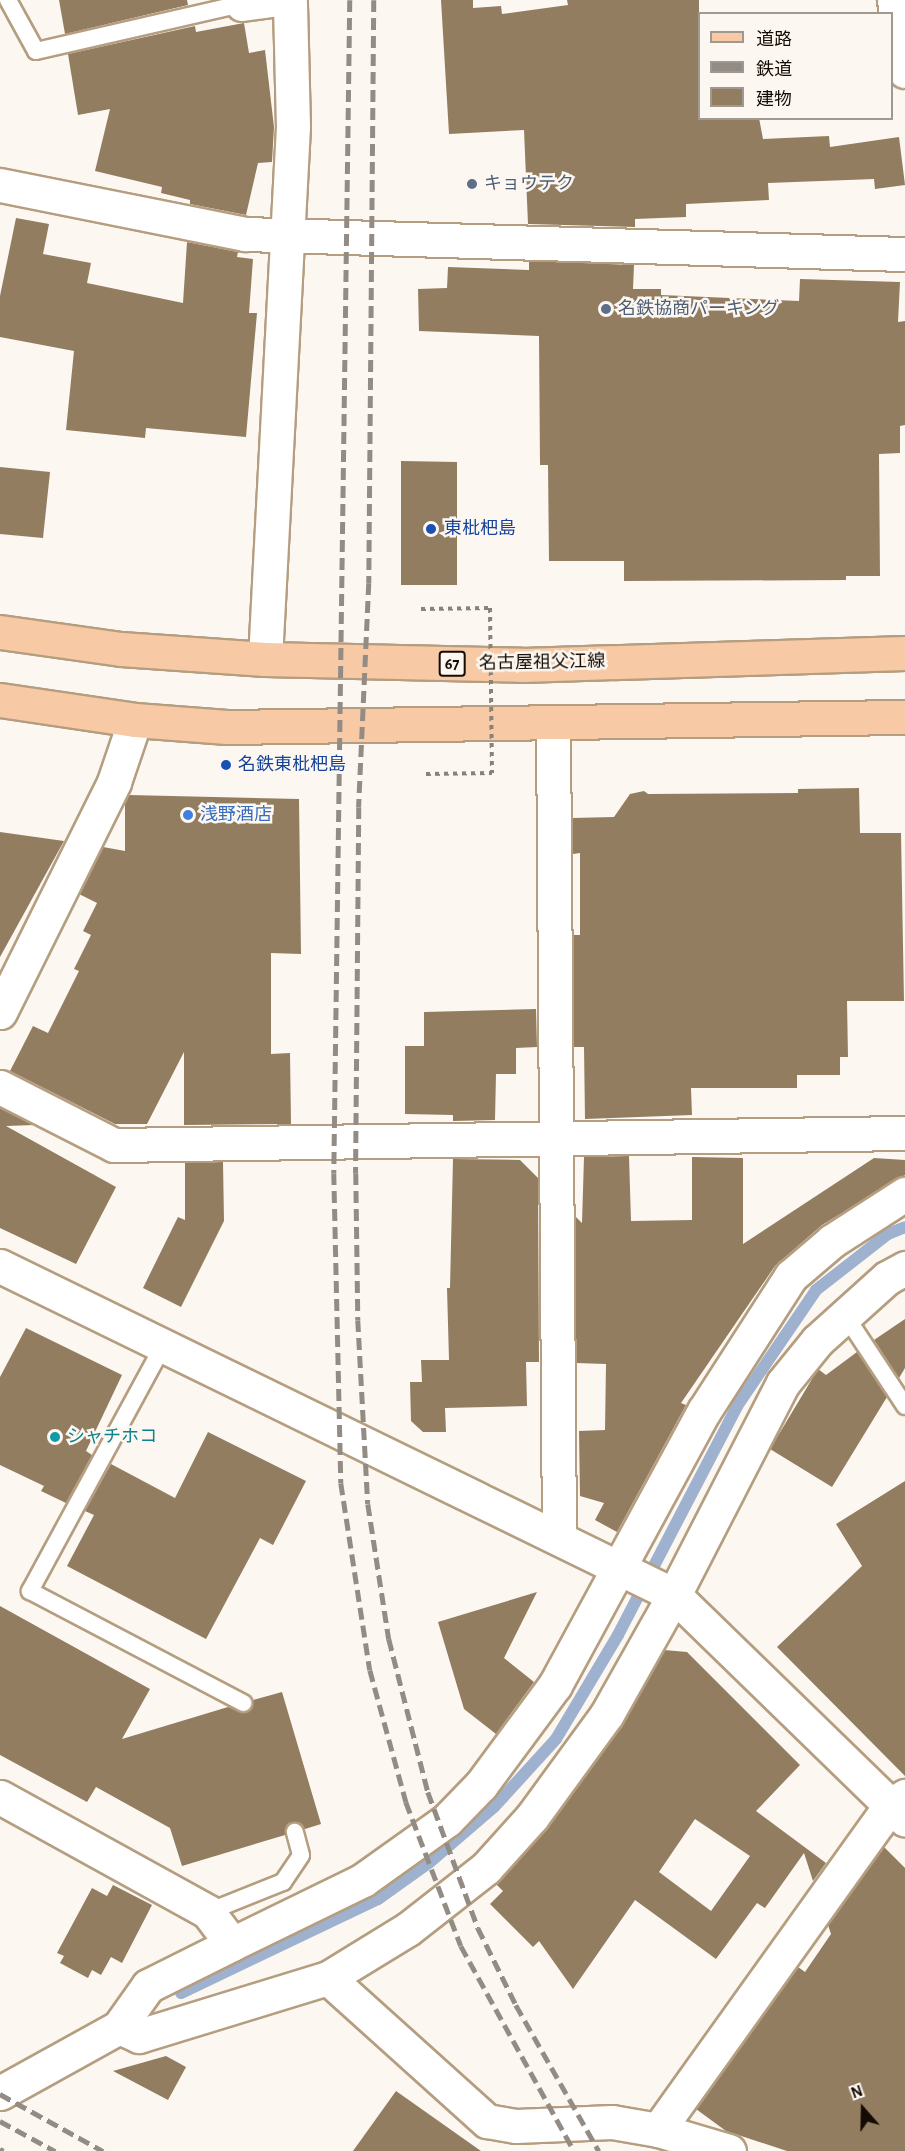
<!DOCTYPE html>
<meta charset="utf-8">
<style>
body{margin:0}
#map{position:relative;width:905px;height:2151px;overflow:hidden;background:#fcf7f1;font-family:"Alegreya Sans","Noto Sans JP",sans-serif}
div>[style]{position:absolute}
.stream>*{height:12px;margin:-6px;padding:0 6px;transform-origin:6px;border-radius:6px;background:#9eb2d0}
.building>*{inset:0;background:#927d61}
.path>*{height:4px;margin-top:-2px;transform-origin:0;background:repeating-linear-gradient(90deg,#88827a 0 4.5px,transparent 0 9px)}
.roads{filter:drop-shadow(2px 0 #b59e80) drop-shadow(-2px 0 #b59e80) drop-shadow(0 2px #b59e80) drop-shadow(0 -2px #b59e80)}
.service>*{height:16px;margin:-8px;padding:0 8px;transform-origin:8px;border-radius:8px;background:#fff}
.minor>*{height:33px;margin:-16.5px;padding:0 16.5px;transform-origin:16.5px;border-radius:16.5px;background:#fff}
.tertiary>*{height:33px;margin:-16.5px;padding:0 16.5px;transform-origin:16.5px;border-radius:16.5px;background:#fff}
.primary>*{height:33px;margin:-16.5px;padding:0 16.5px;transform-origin:16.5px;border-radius:16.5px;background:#f8c9a5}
.rail>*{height:4.5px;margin-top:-2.25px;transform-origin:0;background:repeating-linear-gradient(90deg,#938c85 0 12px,transparent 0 18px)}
.path-bridge>*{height:4px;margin-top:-2px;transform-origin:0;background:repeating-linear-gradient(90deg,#88827a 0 4.5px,transparent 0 9px)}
.dots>*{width:16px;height:16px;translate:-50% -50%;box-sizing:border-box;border:3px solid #fcf7f1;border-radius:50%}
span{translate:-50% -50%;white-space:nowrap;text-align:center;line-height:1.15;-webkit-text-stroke:5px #fcf7f1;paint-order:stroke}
.shield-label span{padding:2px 4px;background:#fcf7f1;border:2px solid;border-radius:4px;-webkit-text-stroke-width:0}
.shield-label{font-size:16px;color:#140c03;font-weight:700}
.service-label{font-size:18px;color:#4e5e75}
.left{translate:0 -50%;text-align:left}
.transit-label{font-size:18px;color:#164399}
.street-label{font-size:18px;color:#140c03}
.shop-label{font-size:18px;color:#366cbe}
.culture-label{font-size:18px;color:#0d838f}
.legend{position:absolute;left:698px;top:12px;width:195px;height:108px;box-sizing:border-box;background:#fcf7f1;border:2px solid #9f9992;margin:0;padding:8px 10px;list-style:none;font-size:18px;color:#140c03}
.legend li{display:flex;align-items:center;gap:12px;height:30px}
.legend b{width:30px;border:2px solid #9f9992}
.north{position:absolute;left:833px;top:2079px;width:60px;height:60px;-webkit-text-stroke:4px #fcf7f1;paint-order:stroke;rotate:340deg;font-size:16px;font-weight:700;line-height:24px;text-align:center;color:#140c03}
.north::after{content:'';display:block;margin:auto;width:21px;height:27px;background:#140c03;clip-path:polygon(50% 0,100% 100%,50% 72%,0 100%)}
</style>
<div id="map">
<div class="stream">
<div style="left:181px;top:1993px;width:218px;rotate:-25.5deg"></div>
<div style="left:378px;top:1899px;width:64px;rotate:-35.4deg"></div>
<div style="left:430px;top:1862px;width:84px;rotate:-40.7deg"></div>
<div style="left:494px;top:1807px;width:92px;rotate:-47.6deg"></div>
<div style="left:556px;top:1739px;width:121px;rotate:-59.2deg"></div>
<div style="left:618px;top:1635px;width:258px;rotate:-62.5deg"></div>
<div style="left:737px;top:1406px;width:140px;rotate:-55.7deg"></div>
<div style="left:816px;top:1290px;width:91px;rotate:-37.9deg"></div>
<div style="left:888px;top:1234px;width:18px;rotate:-22deg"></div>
</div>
<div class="building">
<div style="clip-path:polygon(59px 0,187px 0,188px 5px,65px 34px)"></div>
<div style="clip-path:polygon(441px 0,473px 0,473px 8px,501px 6px,502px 14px,568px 5px,567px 0,699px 0,699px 118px,759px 118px,763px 139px,829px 136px,830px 147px,899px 137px,905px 185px,875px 189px,874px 179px,768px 183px,769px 200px,686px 204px,686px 217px,635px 219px,635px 227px,528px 224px,524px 130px,449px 134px)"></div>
<div style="clip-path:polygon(244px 23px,249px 53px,265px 50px,274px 127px,272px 162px,258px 163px,246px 215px,190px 204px,190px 200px,161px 193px,162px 187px,95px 171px,110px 109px,78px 115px,68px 54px,195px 26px,196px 32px)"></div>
<div style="clip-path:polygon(16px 218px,49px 224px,43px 254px,91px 263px,87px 283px,183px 303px,187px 242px,238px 252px,237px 257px,253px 259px,249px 313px,257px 313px,246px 437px,146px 428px,145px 438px,66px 430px,74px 351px,0 337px,0 296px)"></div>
<div style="clip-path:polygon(529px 261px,634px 265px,633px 289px,661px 289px,661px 295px,799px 301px,800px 279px,900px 282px,898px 322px,905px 321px,905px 425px,900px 426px,900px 453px,879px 454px,880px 576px,846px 576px,846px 580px,624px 581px,624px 561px,549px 561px,548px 465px,540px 465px,539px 336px,419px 331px,418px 289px,447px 288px,448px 267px,529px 270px)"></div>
<div style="clip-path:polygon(401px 461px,457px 462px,457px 585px,401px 585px)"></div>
<div style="clip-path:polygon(0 467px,50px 472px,43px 538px,0 534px)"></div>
<div style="clip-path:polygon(859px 788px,860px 833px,901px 833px,904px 1001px,847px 1001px,848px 1057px,840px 1057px,840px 1075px,797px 1075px,797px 1088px,691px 1088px,692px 1115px,585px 1119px,584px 1047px,574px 1047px,573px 935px,580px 935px,580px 853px,573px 854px,572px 818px,614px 817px,630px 794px,644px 791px,648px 794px,798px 793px,798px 789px)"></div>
<div style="clip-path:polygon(129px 795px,299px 799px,301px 954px,271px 953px,271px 1054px,290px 1053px,291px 1124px,184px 1125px,184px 1052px,147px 1124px,115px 1124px,10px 1071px,33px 1026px,48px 1033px,79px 971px,74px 969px,91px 935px,83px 931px,97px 903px,79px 894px,103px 847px,125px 851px,125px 802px)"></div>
<div style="clip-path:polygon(0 832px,64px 841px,0 957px)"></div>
<div style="clip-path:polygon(536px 1009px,537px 1047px,516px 1048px,516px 1074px,496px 1074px,495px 1120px,453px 1121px,453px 1115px,405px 1114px,405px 1046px,424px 1046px,424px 1012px)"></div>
<div style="clip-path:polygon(0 1108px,34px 1125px,6px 1126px,116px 1187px,76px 1264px,0 1228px)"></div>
<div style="clip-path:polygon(629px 1156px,631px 1221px,692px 1220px,692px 1157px,743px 1158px,743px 1244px,874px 1158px,905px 1160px,905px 1175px,822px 1225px,775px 1266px,681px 1403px,686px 1405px,617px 1532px,595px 1520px,604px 1503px,580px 1496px,579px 1431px,605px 1430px,606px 1364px,576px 1363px,575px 1216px,582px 1223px,584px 1157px)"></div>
<div style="clip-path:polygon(453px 1159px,520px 1160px,538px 1178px,539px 1362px,526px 1362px,527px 1406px,445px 1408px,446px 1432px,423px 1432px,411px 1421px,410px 1382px,422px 1382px,421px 1360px,449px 1360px,447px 1288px,450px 1288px)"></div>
<div style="clip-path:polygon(223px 1162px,224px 1221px,181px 1307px,143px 1288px,178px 1217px,185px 1220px,185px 1163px)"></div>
<div style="clip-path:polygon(905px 1319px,905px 1368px,899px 1378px,874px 1340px)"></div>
<div style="clip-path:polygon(26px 1328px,122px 1375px,86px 1451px,92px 1455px,66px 1503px,41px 1491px,44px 1486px,0 1465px,0 1377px)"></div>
<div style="clip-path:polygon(857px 1352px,887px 1397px,832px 1487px,770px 1449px,818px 1369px,826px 1375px)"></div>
<div style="clip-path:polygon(208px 1432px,306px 1481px,273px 1545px,260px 1538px,206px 1639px,67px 1566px,94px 1515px,85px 1511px,111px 1464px,175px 1498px)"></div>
<div style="clip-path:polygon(905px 1481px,905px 1776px,777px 1647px,862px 1566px,836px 1524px)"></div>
<div style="clip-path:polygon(537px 1592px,504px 1658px,534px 1682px,496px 1734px,464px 1709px,438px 1622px)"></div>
<div style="clip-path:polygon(0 1606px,150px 1689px,122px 1739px,228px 1707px,244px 1713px,252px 1708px,253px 1700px,282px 1692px,321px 1824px,305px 1829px,292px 1822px,285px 1835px,182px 1866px,170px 1828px,96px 1787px,87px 1802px,0 1755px)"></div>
<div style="clip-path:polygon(evenodd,664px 1650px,687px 1652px,800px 1765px,756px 1811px,826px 1863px,813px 1881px,804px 1853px,765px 1908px,757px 1903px,716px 1959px,635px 1900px,573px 1989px,539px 1941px,533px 1947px,490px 1904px,503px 1891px,496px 1884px,547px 1828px,622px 1725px,664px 1650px,695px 1819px,750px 1856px,711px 1911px,659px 1872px,695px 1819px)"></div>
<div style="clip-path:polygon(884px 1847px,905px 1868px,905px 2151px,787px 2151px,726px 2131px,696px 2109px,798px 1967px,805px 1972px,831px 1934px,828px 1925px)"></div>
<div style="clip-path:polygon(113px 1885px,152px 1905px,122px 1963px,111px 1957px,101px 1975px,92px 1970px,88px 1978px,60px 1963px,64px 1956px,57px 1953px,92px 1888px,107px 1896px)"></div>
<div style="clip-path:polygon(166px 2056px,186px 2067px,168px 2100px,113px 2071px)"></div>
<div style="clip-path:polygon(396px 2091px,481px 2151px,353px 2151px)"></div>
</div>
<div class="path">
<div style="left:421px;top:609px;width:69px;rotate:-0.8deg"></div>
<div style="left:426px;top:774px;width:66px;rotate:-0.9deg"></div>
</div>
<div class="roads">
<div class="service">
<div style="left:8px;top:0;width:58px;rotate:61.2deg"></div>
<div style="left:36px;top:51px;width:211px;rotate:-12.9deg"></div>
<div style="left:242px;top:4px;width:4px;rotate:-104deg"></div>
<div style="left:845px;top:1315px;width:109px;rotate:56.6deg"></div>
<div style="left:163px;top:1346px;width:279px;rotate:118.5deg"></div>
<div style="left:30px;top:1591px;width:241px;rotate:27.7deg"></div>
<div style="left:208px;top:1912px;width:81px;rotate:-21.8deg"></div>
<div style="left:283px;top:1882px;width:32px;rotate:-56deg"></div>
<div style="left:301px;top:1855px;width:24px;rotate:-105deg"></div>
</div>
<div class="minor">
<div style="left:894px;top:0;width:72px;rotate:81.2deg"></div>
<div style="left:242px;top:4px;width:30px;rotate:-8deg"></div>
<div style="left:0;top:185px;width:250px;rotate:11.3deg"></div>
<div style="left:245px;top:234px;width:660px;rotate:1.74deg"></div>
<div style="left:265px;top:659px;width:533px;rotate:-86.99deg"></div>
<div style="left:293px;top:127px;width:127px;rotate:-91.4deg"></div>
<div style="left:553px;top:724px;width:813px;rotate:89.58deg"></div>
<div style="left:0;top:1012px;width:257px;rotate:-63.6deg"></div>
<div style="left:114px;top:782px;width:65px;rotate:-71.3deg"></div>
<div style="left:0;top:1087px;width:128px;rotate:27deg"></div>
<div style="left:114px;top:1145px;width:791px;rotate:-0.87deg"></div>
<div style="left:0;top:1797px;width:238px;rotate:28.9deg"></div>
<div style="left:208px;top:1912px;width:40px;rotate:53deg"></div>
<div style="left:232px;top:1944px;width:94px;rotate:153.4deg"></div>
<div style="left:148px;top:1986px;width:50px;rotate:125.3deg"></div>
<div style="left:232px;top:1944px;width:146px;rotate:-26deg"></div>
<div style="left:363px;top:1880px;width:103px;rotate:-35.5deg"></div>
<div style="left:447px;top:1820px;width:49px;rotate:-45.8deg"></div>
<div style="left:481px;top:1785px;width:124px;rotate:-53.5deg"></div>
<div style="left:555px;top:1685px;width:312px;rotate:-61.5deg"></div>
<div style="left:704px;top:1411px;width:161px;rotate:-57.2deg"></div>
<div style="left:791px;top:1276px;width:54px;rotate:-40.5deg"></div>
<div style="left:832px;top:1241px;width:87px;rotate:-32.8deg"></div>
<div style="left:328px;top:1978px;width:214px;rotate:42deg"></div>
<div style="left:487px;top:2121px;width:29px;rotate:10deg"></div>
<div style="left:516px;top:2126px;width:96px;rotate:-2.4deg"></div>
<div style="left:612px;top:2122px;width:47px;rotate:9.9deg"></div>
<div style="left:658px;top:2130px;width:74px;rotate:16.5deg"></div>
<div style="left:0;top:2093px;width:136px;rotate:-29deg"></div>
<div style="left:119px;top:2027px;width:22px;rotate:24deg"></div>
<div style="left:139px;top:2036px;width:198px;rotate:-17.1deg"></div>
<div style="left:328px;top:1978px;width:94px;rotate:-31.5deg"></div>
<div style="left:408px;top:1929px;width:99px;rotate:-38deg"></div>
<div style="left:486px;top:1868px;width:69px;rotate:-48deg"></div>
<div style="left:532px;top:1817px;width:127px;rotate:-53.9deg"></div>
<div style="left:607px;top:1714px;width:137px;rotate:-60.6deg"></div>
<div style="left:674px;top:1595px;width:238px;rotate:-62.8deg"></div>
<div style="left:783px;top:1383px;width:54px;rotate:-51deg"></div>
<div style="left:817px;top:1341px;width:94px;rotate:-42deg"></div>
<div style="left:887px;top:1278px;width:21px;rotate:-29deg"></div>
<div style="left:658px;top:2130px;width:400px;rotate:-54.4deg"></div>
<div style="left:891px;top:1805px;width:17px;rotate:-33deg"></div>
</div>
<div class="tertiary">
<div style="left:0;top:1266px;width:750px;rotate:26.02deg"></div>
<div style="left:674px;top:1595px;width:322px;rotate:44.2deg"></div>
</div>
<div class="primary">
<div style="left:0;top:632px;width:122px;rotate:8deg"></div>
<div style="left:121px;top:649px;width:144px;rotate:4deg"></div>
<div style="left:265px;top:659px;width:257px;rotate:1.3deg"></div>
<div style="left:522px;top:665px;width:383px;rotate:-1.8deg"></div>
<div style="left:0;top:700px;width:136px;rotate:8.4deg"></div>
<div style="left:135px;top:720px;width:92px;rotate:4.4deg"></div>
<div style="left:227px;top:727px;width:678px;rotate:-0.85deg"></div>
</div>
</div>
<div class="rail">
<div style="left:350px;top:0;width:1173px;rotate:90.78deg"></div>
<div style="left:334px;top:1173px;width:310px;rotate:88.7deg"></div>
<div style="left:341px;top:1483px;width:189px;rotate:81.2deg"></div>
<div style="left:370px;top:1670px;width:137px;rotate:74.7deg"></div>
<div style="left:406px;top:1802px;width:154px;rotate:69.1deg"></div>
<div style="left:461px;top:1946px;width:234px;rotate:61.1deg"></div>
<div style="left:374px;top:0;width:583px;rotate:90.49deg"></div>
<div style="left:369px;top:583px;width:224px;rotate:92.6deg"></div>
<div style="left:359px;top:807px;width:366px;rotate:90.5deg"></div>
<div style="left:356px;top:1173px;width:147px;rotate:89.2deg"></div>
<div style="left:358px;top:1320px;width:184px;rotate:86.9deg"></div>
<div style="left:368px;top:1504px;width:137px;rotate:81.2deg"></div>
<div style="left:389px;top:1639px;width:158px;rotate:75.7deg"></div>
<div style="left:428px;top:1792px;width:145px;rotate:69.8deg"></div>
<div style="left:478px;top:1928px;width:86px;rotate:63.7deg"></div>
<div style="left:516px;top:2005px;width:168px;rotate:60.4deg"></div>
<div style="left:0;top:2094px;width:118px;rotate:29deg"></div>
<div style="left:0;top:2121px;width:63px;rotate:28.6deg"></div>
<div style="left:0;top:2149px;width:4px;rotate:27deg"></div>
</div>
<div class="path-bridge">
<div style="left:490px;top:608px;width:165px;rotate:89.3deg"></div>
</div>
<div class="dots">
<div style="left:472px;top:184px;background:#5c6f8a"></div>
<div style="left:606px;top:309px;background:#5c6f8a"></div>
<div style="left:431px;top:529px;background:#1a4fb4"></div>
<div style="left:226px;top:765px;background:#1a4fb4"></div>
<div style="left:188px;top:815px;background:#3f7fe0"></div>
<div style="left:55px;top:1437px;background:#0f9aa8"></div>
</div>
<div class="shield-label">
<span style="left:452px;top:664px">67</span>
</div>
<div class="service-label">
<span class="left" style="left:484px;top:184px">キョウテク</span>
<span class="left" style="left:618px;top:309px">名鉄協商パーキング</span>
</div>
<div class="transit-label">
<span class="left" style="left:444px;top:529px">東枇杷島</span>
<span class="left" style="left:238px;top:765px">名鉄東枇杷島</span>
</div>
<div class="street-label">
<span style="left:542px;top:663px;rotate:-1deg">名古屋祖父江線</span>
</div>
<div class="shop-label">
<span class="left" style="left:200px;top:815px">浅野酒店</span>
</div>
<div class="culture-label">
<span class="left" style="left:67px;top:1437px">シャチホコ</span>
</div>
<ul class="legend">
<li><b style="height:8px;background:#f8c9a5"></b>道路</li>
<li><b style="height:8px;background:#938c85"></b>鉄道</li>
<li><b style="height:16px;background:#927d61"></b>建物</li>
</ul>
<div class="north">N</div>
</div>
